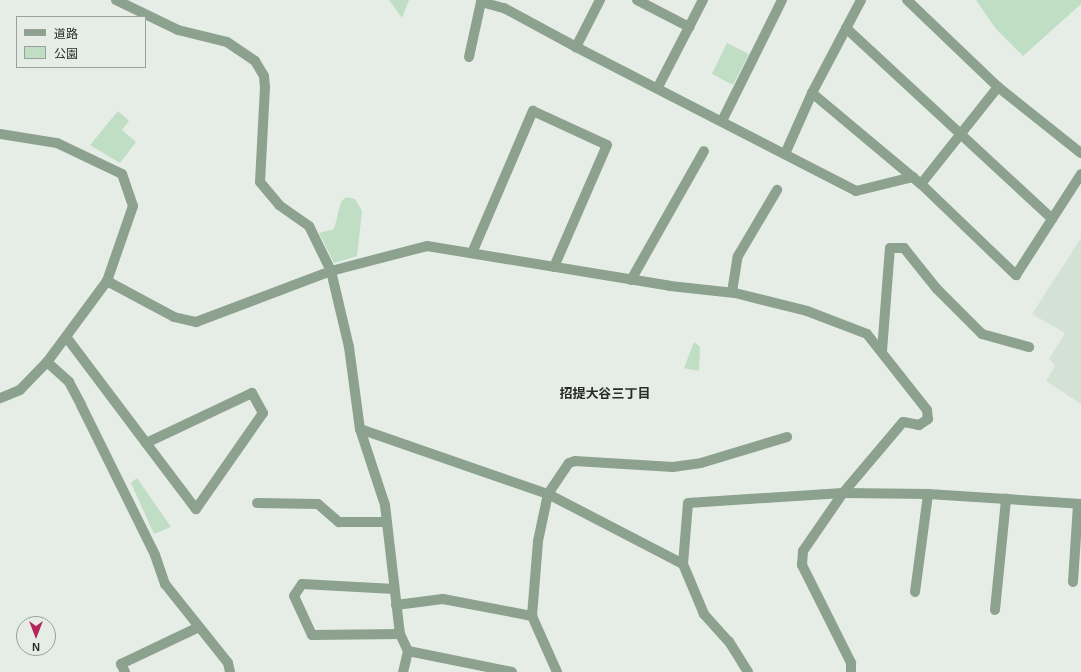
<!DOCTYPE html>
<meta charset="utf-8">
<style>
body{margin:0}
#map{position:relative;width:1081px;height:672px;overflow:hidden;background:#e6ede7;font-family:Helvetica,"Noto Sans JP",sans-serif}
div>[style]{position:absolute}
.built>*{inset:0;background:#d4e2d6}
.green>*{inset:0;background:#bfdec4}
.street>*{height:10px;margin:-5px;padding:0 5px;transform-origin:5px;border-radius:5px;background:#8ca28f}
span{translate:-50% -50%;white-space:nowrap;text-align:center;line-height:1.15;-webkit-text-stroke:3px #e6ede7;paint-order:stroke}
.neighbourhood-label{font-size:13px;color:#292c2a;font-weight:700}
.legend{position:absolute;left:16px;top:16px;width:130px;height:52px;box-sizing:border-box;background:#e6ede7;border:1px solid #9aa09b;margin:0;padding:5px 7px;list-style:none;font-size:12px;color:#292c2a}
.legend li{display:flex;align-items:center;gap:8px;height:20px}
.legend b{width:20px;border:1px solid #9aa09b}
.north{position:absolute;left:16px;top:616px;width:40px;height:40px;box-sizing:border-box;background:#e6ede7;border:1px solid #9aa09b;border-radius:50%;rotate:180deg;font-size:11px;font-weight:700;line-height:16px;text-align:center;color:#292c2a}
.north::after{content:'';display:block;margin:auto;width:14px;height:18px;background:#b2255d;clip-path:polygon(50% 0,100% 100%,50% 72%,0 100%)}
</style>
<div id="map">
<div class="built">
<div style="clip-path:polygon(1081px 238px,1081px 404px,1046px 381px,1055px 366px,1049px 359px,1065px 333px,1032px 314px)"></div>
</div>
<div class="green">
<div style="clip-path:polygon(389px 0,409px 0,402px 18px)"></div>
<div style="clip-path:polygon(976px 0,1081px 0,1081px 4px,1023px 56px,996px 29px)"></div>
<div style="clip-path:polygon(727px 43px,749px 54px,733px 85px,712px 74px)"></div>
<div style="clip-path:polygon(118px 111px,129px 121px,122px 130px,136px 142px,120px 163px,90px 145px)"></div>
<div style="clip-path:polygon(346px 197px,355px 199px,362px 211px,357px 256px,334px 263px,319px 233px,334px 229px,341px 202px)"></div>
<div style="clip-path:polygon(694px 342px,700px 347px,699px 371px,684px 368px)"></div>
<div style="clip-path:polygon(137px 478px,171px 527px,154px 534px,131px 483px)"></div>
</div>
<div class="street">
<div style="left:116px;top:0;width:69px;rotate:25.8deg"></div>
<div style="left:178px;top:30px;width:50px;rotate:13.8deg"></div>
<div style="left:227px;top:42px;width:34px;rotate:34deg"></div>
<div style="left:255px;top:61px;width:17px;rotate:59deg"></div>
<div style="left:264px;top:76px;width:11px;rotate:85deg"></div>
<div style="left:265px;top:87px;width:95px;rotate:93deg"></div>
<div style="left:260px;top:182px;width:30px;rotate:50deg"></div>
<div style="left:279px;top:205px;width:37px;rotate:35deg"></div>
<div style="left:309px;top:226px;width:50px;rotate:63.9deg"></div>
<div style="left:331px;top:271px;width:78px;rotate:76.7deg"></div>
<div style="left:349px;top:347px;width:83px;rotate:82.4deg"></div>
<div style="left:360px;top:429px;width:199px;rotate:19.1deg"></div>
<div style="left:548px;top:494px;width:152px;rotate:27.4deg"></div>
<div style="left:600px;top:0;width:53px;rotate:117.1deg"></div>
<div style="left:576px;top:47px;width:315px;rotate:27.2deg"></div>
<div style="left:856px;top:191px;width:59px;rotate:-13.8deg"></div>
<div style="left:637px;top:0;width:59px;rotate:27.4deg"></div>
<div style="left:907px;top:0;width:126px;rotate:43.7deg"></div>
<div style="left:998px;top:87px;width:106px;rotate:38.5deg"></div>
<div style="left:846px;top:28px;width:281px;rotate:42.8deg"></div>
<div style="left:469px;top:57px;width:56px;rotate:-77.7deg"></div>
<div style="left:481px;top:2px;width:24px;rotate:15deg"></div>
<div style="left:504px;top:8px;width:82px;rotate:28.4deg"></div>
<div style="left:658px;top:87px;width:98px;rotate:-62.7deg"></div>
<div style="left:812px;top:93px;width:142px;rotate:39.9deg"></div>
<div style="left:921px;top:184px;width:132px;rotate:43.8deg"></div>
<div style="left:1016px;top:275px;width:120px;rotate:-57.2deg"></div>
<div style="left:722px;top:121px;width:135px;rotate:-63.6deg"></div>
<div style="left:0;top:134px;width:58px;rotate:9deg"></div>
<div style="left:57px;top:143px;width:72px;rotate:25.5deg"></div>
<div style="left:122px;top:174px;width:34px;rotate:71deg"></div>
<div style="left:133px;top:206px;width:79px;rotate:109.1deg"></div>
<div style="left:107px;top:281px;width:101px;rotate:126.5deg"></div>
<div style="left:47px;top:362px;width:39px;rotate:134deg"></div>
<div style="left:20px;top:390px;width:22px;rotate:158deg"></div>
<div style="left:785px;top:154px;width:67px;rotate:-66.1deg"></div>
<div style="left:812px;top:93px;width:105px;rotate:-62.2deg"></div>
<div style="left:921px;top:184px;width:124px;rotate:-51.6deg"></div>
<div style="left:472px;top:253px;width:155px;rotate:-66.8deg"></div>
<div style="left:533px;top:111px;width:81px;rotate:24.7deg"></div>
<div style="left:607px;top:145px;width:133px;rotate:113.5deg"></div>
<div style="left:631px;top:280px;width:148px;rotate:-60.5deg"></div>
<div style="left:107px;top:281px;width:76px;rotate:28.2deg"></div>
<div style="left:174px;top:317px;width:23px;rotate:13deg"></div>
<div style="left:196px;top:322px;width:144px;rotate:-20.7deg"></div>
<div style="left:331px;top:271px;width:99px;rotate:-14.6deg"></div>
<div style="left:427px;top:246px;width:246px;rotate:9.3deg"></div>
<div style="left:670px;top:286px;width:65px;rotate:6.1deg"></div>
<div style="left:735px;top:293px;width:74px;rotate:14deg"></div>
<div style="left:807px;top:311px;width:64px;rotate:21deg"></div>
<div style="left:867px;top:334px;width:97px;rotate:51.7deg"></div>
<div style="left:927px;top:410px;width:9px;rotate:84deg"></div>
<div style="left:928px;top:419px;width:11px;rotate:146deg"></div>
<div style="left:919px;top:425px;width:16px;rotate:-169deg"></div>
<div style="left:903px;top:422px;width:93px;rotate:130.2deg"></div>
<div style="left:843px;top:493px;width:70px;rotate:124.6deg"></div>
<div style="left:803px;top:551px;width:14px;rotate:94deg"></div>
<div style="left:802px;top:565px;width:110px;rotate:63.4deg"></div>
<div style="left:851px;top:663px;width:9px;rotate:90deg"></div>
<div style="left:732px;top:292px;width:36px;rotate:-81deg"></div>
<div style="left:738px;top:256px;width:77px;rotate:-59.4deg"></div>
<div style="left:67px;top:338px;width:131px;rotate:53deg"></div>
<div style="left:146px;top:443px;width:83px;rotate:52.9deg"></div>
<div style="left:196px;top:509px;width:117px;rotate:-55.1deg"></div>
<div style="left:263px;top:413px;width:23px;rotate:-119deg"></div>
<div style="left:252px;top:393px;width:117px;rotate:154.7deg"></div>
<div style="left:882px;top:351px;width:103px;rotate:-85.6deg"></div>
<div style="left:890px;top:248px;width:14px"></div>
<div style="left:904px;top:248px;width:53px;rotate:51.2deg"></div>
<div style="left:937px;top:289px;width:64px;rotate:45deg"></div>
<div style="left:982px;top:334px;width:49px;rotate:15.5deg"></div>
<div style="left:47px;top:362px;width:30px;rotate:42deg"></div>
<div style="left:69px;top:382px;width:26px;rotate:62deg"></div>
<div style="left:81px;top:405px;width:167px;rotate:63.7deg"></div>
<div style="left:155px;top:555px;width:31px;rotate:71deg"></div>
<div style="left:165px;top:584px;width:101px;rotate:51.4deg"></div>
<div style="left:228px;top:663px;width:9px;rotate:77deg"></div>
<div style="left:360px;top:429px;width:80px;rotate:71.8deg"></div>
<div style="left:385px;top:505px;width:130px;rotate:83.4deg"></div>
<div style="left:400px;top:634px;width:19px;rotate:65deg"></div>
<div style="left:408px;top:651px;width:22px;rotate:103deg"></div>
<div style="left:257px;top:503px;width:61px;rotate:0.9deg"></div>
<div style="left:318px;top:504px;width:28px;rotate:41deg"></div>
<div style="left:339px;top:522px;width:47px"></div>
<div style="left:1073px;top:582px;width:78px;rotate:-86.3deg"></div>
<div style="left:394px;top:589px;width:92px;rotate:-176.9deg"></div>
<div style="left:302px;top:584px;width:14px;rotate:124deg"></div>
<div style="left:294px;top:596px;width:43px;rotate:65.2deg"></div>
<div style="left:312px;top:635px;width:88px;rotate:-0.7deg"></div>
<div style="left:915px;top:592px;width:99px;rotate:-82.4deg"></div>
<div style="left:396px;top:605px;width:47px;rotate:-7.3deg"></div>
<div style="left:443px;top:599px;width:91px;rotate:10.8deg"></div>
<div style="left:995px;top:610px;width:112px;rotate:-84.3deg"></div>
<div style="left:408px;top:651px;width:106px;rotate:11.4deg"></div>
<div style="left:125px;top:672px;width:9px;rotate:-117deg"></div>
<div style="left:121px;top:664px;width:86px;rotate:-25.4deg"></div>
<div style="left:557px;top:672px;width:61px;rotate:-114.1deg"></div>
<div style="left:532px;top:616px;width:75px;rotate:-85.4deg"></div>
<div style="left:538px;top:541px;width:48px;rotate:-78deg"></div>
<div style="left:548px;top:494px;width:37px;rotate:-56deg"></div>
<div style="left:569px;top:463px;width:6px;rotate:-18deg"></div>
<div style="left:575px;top:461px;width:98px;rotate:3.5deg"></div>
<div style="left:673px;top:467px;width:28px;rotate:-8deg"></div>
<div style="left:701px;top:463px;width:90px;rotate:-16.8deg"></div>
<div style="left:748px;top:672px;width:36px;rotate:-122deg"></div>
<div style="left:729px;top:642px;width:38px;rotate:-132deg"></div>
<div style="left:704px;top:614px;width:54px;rotate:-112.8deg"></div>
<div style="left:683px;top:564px;width:61px;rotate:-85.3deg"></div>
<div style="left:688px;top:503px;width:155px;rotate:-3.7deg"></div>
<div style="left:843px;top:493px;width:85px;rotate:0.7deg"></div>
<div style="left:928px;top:494px;width:153px;rotate:3.7deg"></div>
</div>
<div class="neighbourhood-label">
<span style="left:605px;top:394px">招提大谷三丁目</span>
</div>
<ul class="legend">
<li><b style="height:5px;background:#8ca28f"></b>道路</li>
<li><b style="height:11px;background:#bfdec4"></b>公園</li>
</ul>
<div class="north">N</div>
</div>
